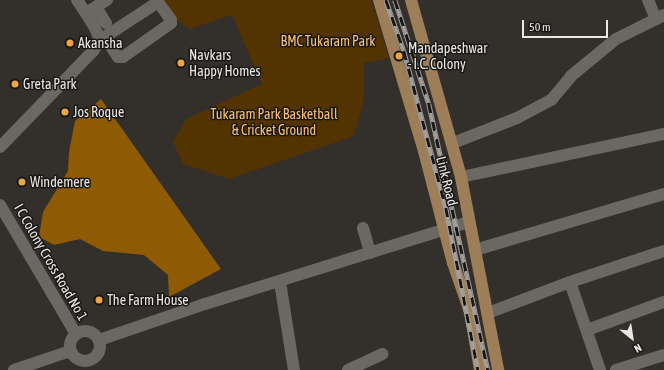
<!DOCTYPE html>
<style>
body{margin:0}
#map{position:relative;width:664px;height:370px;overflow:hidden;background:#332f2b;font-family:"Asap Condensed",sans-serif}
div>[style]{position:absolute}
.green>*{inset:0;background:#533302}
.forest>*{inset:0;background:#8e5a03}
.minor>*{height:12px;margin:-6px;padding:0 6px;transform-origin:6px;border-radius:6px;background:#6b6762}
.minor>.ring{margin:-6px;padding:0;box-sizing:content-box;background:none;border:12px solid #6b6762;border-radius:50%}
.major>*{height:12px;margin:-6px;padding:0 6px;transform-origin:6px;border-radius:6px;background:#9d7e58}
.rail>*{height:4.5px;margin-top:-2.25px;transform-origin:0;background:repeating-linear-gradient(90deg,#191715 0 9px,#a29e9b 0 18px);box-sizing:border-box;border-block:1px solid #a29e9b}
.dots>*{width:11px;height:11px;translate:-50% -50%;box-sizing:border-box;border:2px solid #191715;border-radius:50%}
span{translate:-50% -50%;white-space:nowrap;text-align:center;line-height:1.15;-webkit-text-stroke:3px #191715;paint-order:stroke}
.park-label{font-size:14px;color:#fabf78}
.poi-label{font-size:14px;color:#eae7e4}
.left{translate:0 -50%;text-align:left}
.street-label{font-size:14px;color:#eae7e4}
.north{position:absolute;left:612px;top:318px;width:40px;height:40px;-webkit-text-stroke:3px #191715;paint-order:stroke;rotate:150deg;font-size:11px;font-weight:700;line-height:16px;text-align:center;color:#eae7e4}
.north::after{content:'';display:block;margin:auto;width:14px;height:18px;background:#eae7e4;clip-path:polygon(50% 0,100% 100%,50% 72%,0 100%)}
.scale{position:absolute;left:522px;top:20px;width:86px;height:18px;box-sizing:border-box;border:2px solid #eae7e4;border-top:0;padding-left:5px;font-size:12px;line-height:14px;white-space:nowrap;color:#eae7e4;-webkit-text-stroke:3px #191715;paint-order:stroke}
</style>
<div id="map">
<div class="green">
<div style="clip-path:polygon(164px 0,371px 0,389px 58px,364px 63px,364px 99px,354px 136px,229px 179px,183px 164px,173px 142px,186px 119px,262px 84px,232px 15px,190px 29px,172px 17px)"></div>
</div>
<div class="forest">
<div style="clip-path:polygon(101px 99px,221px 269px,169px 297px,168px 275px,144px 255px,103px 251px,80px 239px,54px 245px,39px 237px,43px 212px,68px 171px,69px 152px,75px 121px)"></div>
</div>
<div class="minor">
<div style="left:648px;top:0;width:21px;rotate:67deg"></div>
<div style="left:96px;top:7px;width:19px;rotate:58deg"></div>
<div style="left:86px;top:13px;width:25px;rotate:-32deg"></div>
<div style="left:100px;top:40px;width:69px;rotate:-33.2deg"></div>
<div style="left:158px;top:2px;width:22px;rotate:54deg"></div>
<div style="left:171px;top:20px;width:3px;rotate:90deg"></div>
<div style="left:171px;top:23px;width:59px;rotate:144.7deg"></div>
<div style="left:123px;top:57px;width:5px;rotate:180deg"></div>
<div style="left:118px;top:57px;width:24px;rotate:-123deg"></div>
<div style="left:453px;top:143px;width:69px;rotate:-21.3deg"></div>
<div style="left:517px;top:118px;width:40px;rotate:-28deg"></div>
<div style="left:552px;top:99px;width:30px;rotate:-50deg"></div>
<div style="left:571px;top:76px;width:58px;rotate:-39.4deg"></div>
<div style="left:616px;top:39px;width:54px;rotate:-26.6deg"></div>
<div style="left:0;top:147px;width:134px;rotate:-45.9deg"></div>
<div style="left:93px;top:51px;width:13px;rotate:-58deg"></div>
<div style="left:100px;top:40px;width:15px;rotate:-113deg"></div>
<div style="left:94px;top:26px;width:31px;rotate:-123deg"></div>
<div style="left:461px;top:177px;width:208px;rotate:-12deg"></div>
<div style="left:0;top:205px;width:150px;rotate:59.5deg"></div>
<div style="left:363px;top:228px;width:26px;rotate:74deg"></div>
<div style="left:475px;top:250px;width:197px;rotate:-16.5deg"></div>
<div style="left:280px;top:282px;width:89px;rotate:81deg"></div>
<div style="left:570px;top:282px;width:93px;rotate:71.2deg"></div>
<div style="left:488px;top:313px;width:88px;rotate:-20.7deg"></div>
<div style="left:570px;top:282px;width:99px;rotate:-18.3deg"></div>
<div style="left:587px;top:330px;width:82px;rotate:-20deg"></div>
<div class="ring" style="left:70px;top:331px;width:18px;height:18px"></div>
<div style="left:99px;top:340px;width:112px;rotate:-18.8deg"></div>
<div style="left:205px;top:304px;width:276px;rotate:-17.3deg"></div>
<div style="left:14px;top:370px;width:59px;rotate:-18.7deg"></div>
<div style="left:348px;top:370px;width:38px;rotate:-25deg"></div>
<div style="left:616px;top:370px;width:50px;rotate:-17.4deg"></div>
</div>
<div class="major">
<div style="left:379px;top:0;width:158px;rotate:73.4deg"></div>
<div style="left:424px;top:151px;width:116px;rotate:75.5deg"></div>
<div style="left:453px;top:263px;width:52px;rotate:70.9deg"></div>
<div style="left:470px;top:312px;width:59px;rotate:80.2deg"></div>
<div style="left:411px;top:0;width:184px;rotate:74.2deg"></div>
<div style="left:461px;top:177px;width:197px;rotate:79.1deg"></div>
</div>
<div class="rail">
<div style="left:386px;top:0;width:54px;rotate:70.6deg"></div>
<div style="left:404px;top:51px;width:163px;rotate:75deg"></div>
<div style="left:446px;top:208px;width:165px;rotate:78.8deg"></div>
<div style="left:395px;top:0;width:109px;rotate:71.9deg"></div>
<div style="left:429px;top:104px;width:272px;rotate:77.5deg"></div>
</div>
<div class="dots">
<div style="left:70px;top:43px;background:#f1a540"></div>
<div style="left:399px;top:56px;background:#f1a540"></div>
<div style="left:181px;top:63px;background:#f1a540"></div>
<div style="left:15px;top:84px;background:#f1a540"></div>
<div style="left:65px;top:112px;background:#f1a540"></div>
<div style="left:22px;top:182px;background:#f1a540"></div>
<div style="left:99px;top:300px;background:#f1a540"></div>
</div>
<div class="park-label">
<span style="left:328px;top:41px">BMC Tukaram Park</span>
<span style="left:274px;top:122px">Tukaram Park Basketball<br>&amp; Cricket Ground</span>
</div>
<div class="poi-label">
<span class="left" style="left:78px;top:43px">Akansha</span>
<span class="left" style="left:408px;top:56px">Mandapeshwar<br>- I.C. Colony</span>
<span class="left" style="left:189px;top:63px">Navkars<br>Happy Homes</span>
<span class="left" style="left:23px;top:84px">Greta Park</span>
<span class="left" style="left:73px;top:112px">Jos Roque</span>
<span class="left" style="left:30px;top:182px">Windemere</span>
<span class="left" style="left:107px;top:300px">The Farm House</span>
</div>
<div class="street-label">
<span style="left:447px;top:181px;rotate:76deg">Link Road</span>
<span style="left:51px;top:262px;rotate:60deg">I C Colony Cross Road No 1</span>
</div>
<div class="north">N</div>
<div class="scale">50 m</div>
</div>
